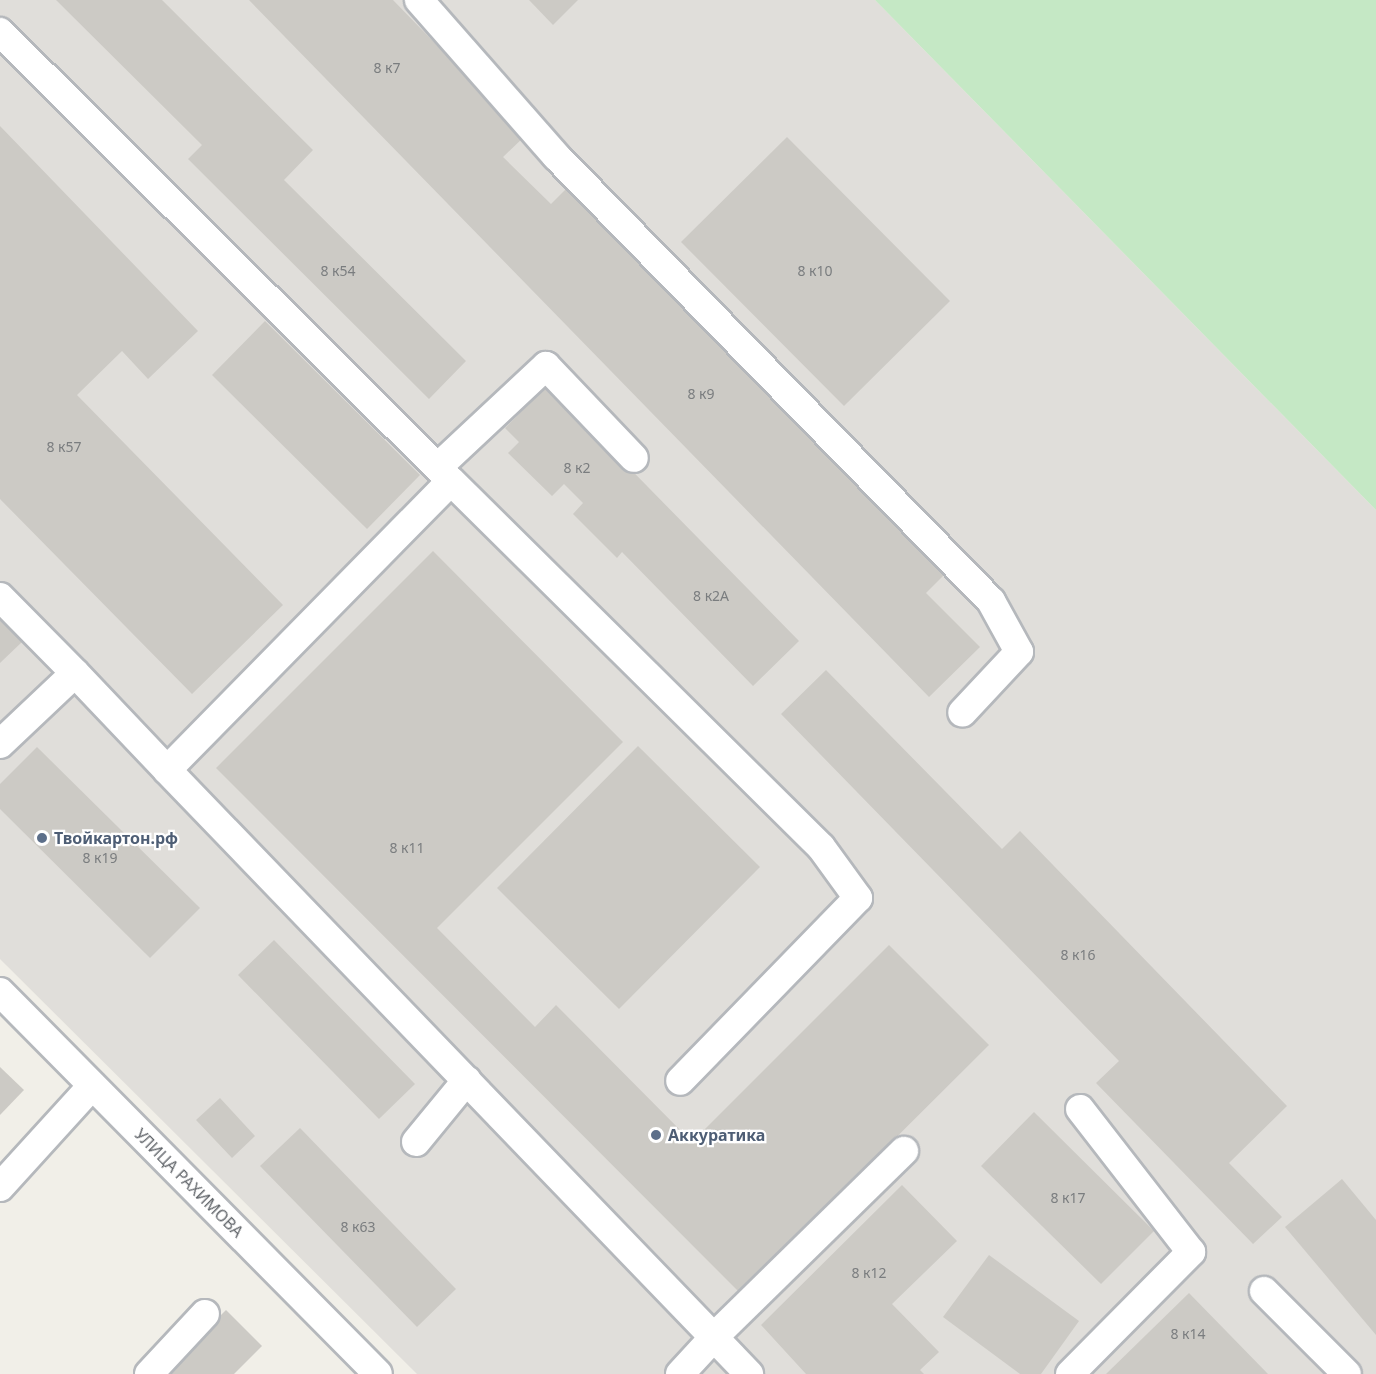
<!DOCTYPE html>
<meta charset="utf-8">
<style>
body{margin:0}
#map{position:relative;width:1376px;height:1374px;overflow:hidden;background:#f1efe8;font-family:"Noto Sans",sans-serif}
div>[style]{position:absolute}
.industrial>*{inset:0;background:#e0deda}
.green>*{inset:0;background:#c5e8c5}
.building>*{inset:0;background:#cccac5}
.roads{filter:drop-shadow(2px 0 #b5b8bc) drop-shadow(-2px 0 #b5b8bc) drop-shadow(0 2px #b5b8bc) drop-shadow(0 -2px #b5b8bc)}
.minor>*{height:28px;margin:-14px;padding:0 14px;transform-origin:14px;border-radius:14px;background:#fff}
.dots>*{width:16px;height:16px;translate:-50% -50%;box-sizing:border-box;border:3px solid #fff;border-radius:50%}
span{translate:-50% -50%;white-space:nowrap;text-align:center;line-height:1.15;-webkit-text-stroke:4.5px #fff;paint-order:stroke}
.number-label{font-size:14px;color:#7a7d7f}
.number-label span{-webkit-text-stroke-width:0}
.service-label{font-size:16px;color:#4e5e75;font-weight:700}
.left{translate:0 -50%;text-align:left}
.street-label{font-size:16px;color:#5f6368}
</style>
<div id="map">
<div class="industrial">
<div style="clip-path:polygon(0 0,875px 0,1376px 510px,1376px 1374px,417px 1374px,0 959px)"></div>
</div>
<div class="green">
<div style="clip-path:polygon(875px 0,1376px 0,1376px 510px)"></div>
</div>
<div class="building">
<div style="clip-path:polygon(56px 0,162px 0,313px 150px,284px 180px,466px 361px,429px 399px,188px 159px,202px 145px)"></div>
<div style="clip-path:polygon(249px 0,393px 0,525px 136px,503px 157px,551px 204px,567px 188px,946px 573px,926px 593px,980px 647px,929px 697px)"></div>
<div style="clip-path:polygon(529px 0,578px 0,553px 25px)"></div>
<div style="clip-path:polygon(0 126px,198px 331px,148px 379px,122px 351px,77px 395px,283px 605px,192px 694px,0 499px)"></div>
<div style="clip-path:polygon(787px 137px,950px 301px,844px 406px,681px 242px)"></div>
<div style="clip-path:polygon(265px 321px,420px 475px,367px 529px,212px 375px)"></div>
<div style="clip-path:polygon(548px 385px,799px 641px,753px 686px,622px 552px,617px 558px,573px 514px,583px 503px,564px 484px,552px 496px,508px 453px,519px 442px,505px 428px)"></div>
<div style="clip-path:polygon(433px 551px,623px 742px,437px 928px,535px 1027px,556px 1005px,692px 1142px,889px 945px,989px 1045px,740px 1293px,216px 768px)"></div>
<div style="clip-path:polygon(0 617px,23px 641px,0 663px)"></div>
<div style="clip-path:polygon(826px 670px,1002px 849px,1020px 831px,1287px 1106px,1229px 1163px,1282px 1217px,1253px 1244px,1096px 1083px,1119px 1061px,781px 714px)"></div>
<div style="clip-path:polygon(638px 746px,760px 867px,619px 1009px,497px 888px)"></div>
<div style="clip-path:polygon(37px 747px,200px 908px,150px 958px,0 809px,0 784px)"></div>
<div style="clip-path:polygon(274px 940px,415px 1084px,379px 1119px,238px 975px)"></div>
<div style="clip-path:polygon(0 1067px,24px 1090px,0 1115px)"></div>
<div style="clip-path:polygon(220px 1098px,255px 1136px,232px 1158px,196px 1120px)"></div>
<div style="clip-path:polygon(1034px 1112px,1154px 1231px,1101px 1284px,981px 1166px)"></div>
<div style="clip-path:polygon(300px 1128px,456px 1289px,417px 1327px,260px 1166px)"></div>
<div style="clip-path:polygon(1342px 1179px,1376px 1220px,1376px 1335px,1285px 1227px)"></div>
<div style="clip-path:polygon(902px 1185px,957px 1241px,892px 1304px,939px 1352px,920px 1370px,924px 1374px,806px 1374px,761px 1325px)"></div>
<div style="clip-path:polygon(989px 1255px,1079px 1321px,1041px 1374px,1020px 1374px,943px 1317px)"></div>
<div style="clip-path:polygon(1189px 1293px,1268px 1374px,1106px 1374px)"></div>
<div style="clip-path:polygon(226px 1310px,262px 1346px,234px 1374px,162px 1374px)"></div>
</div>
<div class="roads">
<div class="minor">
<div style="left:419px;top:0;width:208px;rotate:48.7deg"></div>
<div style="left:556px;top:156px;width:622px;rotate:45.65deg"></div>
<div style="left:991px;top:601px;width:58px;rotate:61.2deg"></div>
<div style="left:1019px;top:652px;width:83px;rotate:133.1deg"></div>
<div style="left:0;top:32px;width:636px;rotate:44.87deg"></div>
<div style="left:438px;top:467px;width:148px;rotate:-43.1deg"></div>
<div style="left:546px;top:366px;width:127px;rotate:46.3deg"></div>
<div style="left:0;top:597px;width:107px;rotate:45.4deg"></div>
<div style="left:0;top:744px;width:103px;rotate:-43.4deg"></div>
<div style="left:75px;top:673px;width:134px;rotate:46.5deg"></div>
<div style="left:167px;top:770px;width:405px;rotate:-45.5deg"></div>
<div style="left:451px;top:481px;width:520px;rotate:44.69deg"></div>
<div style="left:821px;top:847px;width:63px;rotate:54deg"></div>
<div style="left:858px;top:898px;width:255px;rotate:134.2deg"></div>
<div style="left:167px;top:770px;width:839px;rotate:46.06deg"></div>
<div style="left:0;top:992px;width:537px;rotate:45.3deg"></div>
<div style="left:416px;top:1142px;width:80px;rotate:-50.6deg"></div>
<div style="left:0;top:1187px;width:137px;rotate:-47.7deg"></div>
<div style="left:1264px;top:1291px;width:117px;rotate:45deg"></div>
<div style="left:149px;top:1374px;width:82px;rotate:-47deg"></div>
<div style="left:680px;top:1374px;width:50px;rotate:-47.4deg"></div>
<div style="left:714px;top:1337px;width:266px;rotate:-44.4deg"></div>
<div style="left:1070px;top:1374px;width:172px;rotate:-45.2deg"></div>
<div style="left:1191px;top:1252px;width:181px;rotate:-127.8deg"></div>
</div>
</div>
<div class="dots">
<div style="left:42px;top:838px;background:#5c6f8a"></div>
<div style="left:656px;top:1135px;background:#5c6f8a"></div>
</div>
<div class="number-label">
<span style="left:387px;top:68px">8 к7</span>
<span style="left:338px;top:271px">8 к54</span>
<span style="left:815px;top:271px">8 к10</span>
<span style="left:701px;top:394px">8 к9</span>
<span style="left:64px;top:447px">8 к57</span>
<span style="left:577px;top:468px">8 к2</span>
<span style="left:711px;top:596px">8 к2А</span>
<span style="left:407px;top:848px">8 к11</span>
<span style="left:100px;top:858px">8 к19</span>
<span style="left:1078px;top:955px">8 к16</span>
<span style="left:1068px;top:1198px">8 к17</span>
<span style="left:358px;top:1227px">8 к63</span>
<span style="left:869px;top:1273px">8 к12</span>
<span style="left:1188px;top:1334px">8 к14</span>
</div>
<div class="service-label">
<span class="left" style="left:54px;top:838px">Твойкартон.рф</span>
<span class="left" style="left:668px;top:1135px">Аккуратика</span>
</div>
<div class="street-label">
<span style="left:189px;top:1183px;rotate:45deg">УЛИЦА РАХИМОВА</span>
</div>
</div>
